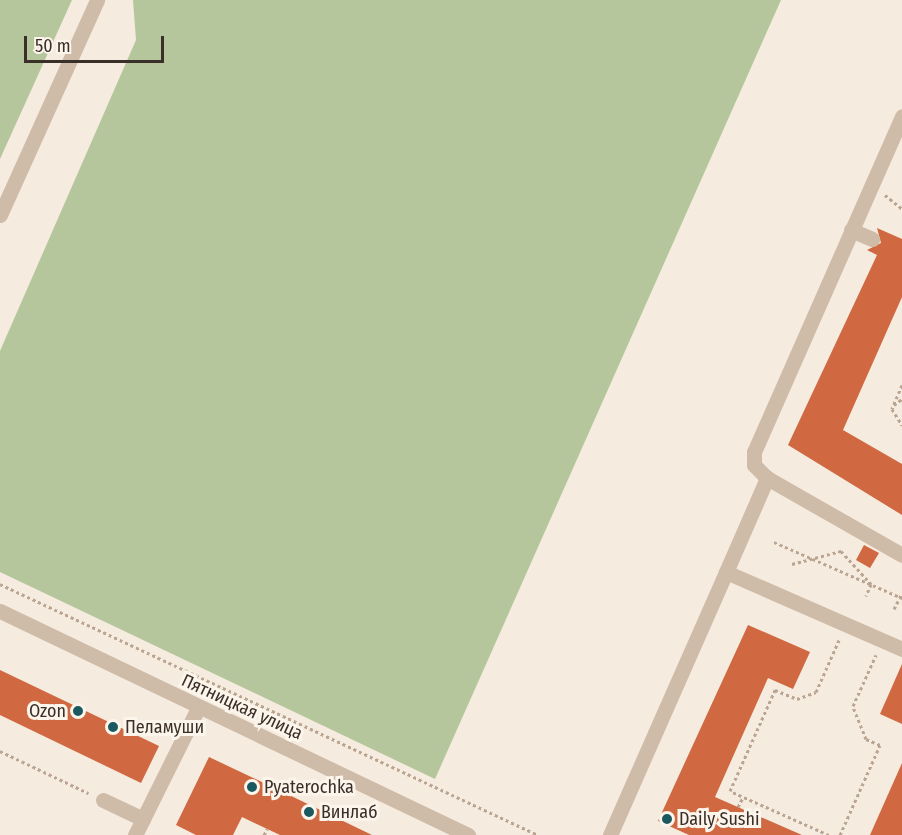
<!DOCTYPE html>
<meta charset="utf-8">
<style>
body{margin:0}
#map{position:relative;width:902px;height:835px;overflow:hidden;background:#f5ebde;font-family:"Fira Sans Condensed",sans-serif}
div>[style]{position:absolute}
.green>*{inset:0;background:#b6c69c}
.building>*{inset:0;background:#d06841}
.path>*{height:3px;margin-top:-1.5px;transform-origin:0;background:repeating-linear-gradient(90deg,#baa592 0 3px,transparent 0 6px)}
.minor>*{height:15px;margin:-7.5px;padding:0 7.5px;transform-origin:7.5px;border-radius:7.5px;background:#cebba8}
.dots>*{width:16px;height:16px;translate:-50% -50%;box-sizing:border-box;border:3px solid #fcf5eb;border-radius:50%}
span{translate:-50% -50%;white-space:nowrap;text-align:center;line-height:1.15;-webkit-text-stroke:6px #fcf5eb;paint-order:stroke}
.street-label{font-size:18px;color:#3b2f29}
.poi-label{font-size:18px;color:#3b2f29}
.right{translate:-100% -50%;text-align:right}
.left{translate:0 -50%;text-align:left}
.scale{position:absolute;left:24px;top:36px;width:140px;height:27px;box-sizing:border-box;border:3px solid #3b2f29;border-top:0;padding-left:8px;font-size:18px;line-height:21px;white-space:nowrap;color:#3b2f29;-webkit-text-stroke:4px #fcf5eb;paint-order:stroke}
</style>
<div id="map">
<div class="green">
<div style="clip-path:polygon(0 0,72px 0,0 159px)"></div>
<div style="clip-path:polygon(133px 0,781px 0,435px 779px,0 572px,0 351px,136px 40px)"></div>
</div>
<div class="building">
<div style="clip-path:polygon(877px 228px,902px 239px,902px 297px,843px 430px,902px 464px,902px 515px,788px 445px,877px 255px,867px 250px,881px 243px)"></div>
<div style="clip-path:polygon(864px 545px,879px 553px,870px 568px,856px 560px)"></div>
<div style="clip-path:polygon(748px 625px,810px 652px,793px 689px,768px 678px,715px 797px,802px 835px,689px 835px,658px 821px)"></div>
<div style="clip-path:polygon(902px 664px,902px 724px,880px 714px)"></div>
<div style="clip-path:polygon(0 670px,159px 746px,141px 783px,0 715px)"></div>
<div style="clip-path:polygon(209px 757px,285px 793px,372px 835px,280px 835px,242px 817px,233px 835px,196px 835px,176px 825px)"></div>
<div style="clip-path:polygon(902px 763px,902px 835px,870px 835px)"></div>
</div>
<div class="path">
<div style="left:885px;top:195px;width:22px;rotate:39deg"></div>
<div style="left:902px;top:385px;width:26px;rotate:113deg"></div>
<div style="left:892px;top:409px;width:19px;rotate:58deg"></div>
<div style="left:894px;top:405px;width:10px;rotate:-37deg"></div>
<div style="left:774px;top:542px;width:140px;rotate:23.6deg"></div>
<div style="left:792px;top:564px;width:51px;rotate:-14.9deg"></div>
<div style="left:841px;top:551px;width:45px;rotate:47.7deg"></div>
<div style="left:871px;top:584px;width:13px;rotate:113deg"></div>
<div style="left:0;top:584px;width:594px;rotate:25.01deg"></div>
<div style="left:894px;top:609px;width:18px;rotate:-63deg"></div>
<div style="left:0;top:751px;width:98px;rotate:25.5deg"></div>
<div style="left:285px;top:793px;width:17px;rotate:-66deg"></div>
<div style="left:738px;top:807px;width:11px;rotate:-63deg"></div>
<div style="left:264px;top:835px;width:7px;rotate:-63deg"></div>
<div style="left:829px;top:835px;width:108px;rotate:-156deg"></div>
<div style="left:730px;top:791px;width:111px;rotate:-66deg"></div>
<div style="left:775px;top:690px;width:24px;rotate:22deg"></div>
<div style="left:797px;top:699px;width:20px;rotate:-20deg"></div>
<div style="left:816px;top:692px;width:57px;rotate:-66.1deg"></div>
<div style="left:840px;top:835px;width:98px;rotate:-66deg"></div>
<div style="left:880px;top:745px;width:15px;rotate:-157deg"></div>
<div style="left:866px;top:739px;width:35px;rotate:-112deg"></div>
<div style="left:853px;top:706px;width:56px;rotate:-65.7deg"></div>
</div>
<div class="minor">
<div style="left:0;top:215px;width:236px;rotate:-65.7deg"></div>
<div style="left:851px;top:230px;width:23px;rotate:23deg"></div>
<div style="left:767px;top:478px;width:155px;rotate:29.7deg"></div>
<div style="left:726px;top:572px;width:103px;rotate:-66.4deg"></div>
<div style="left:767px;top:478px;width:18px;rotate:-135deg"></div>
<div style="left:754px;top:465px;width:13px;rotate:-90deg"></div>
<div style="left:754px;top:452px;width:367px;rotate:-66.2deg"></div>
<div style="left:0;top:611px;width:519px;rotate:25.58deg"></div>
<div style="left:103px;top:800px;width:44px;rotate:25.4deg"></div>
<div style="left:143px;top:819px;width:124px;rotate:-63.6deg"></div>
<div style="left:135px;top:835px;width:18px;rotate:-63deg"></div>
<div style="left:610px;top:835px;width:287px;rotate:-66.2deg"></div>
<div style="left:726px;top:572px;width:192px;rotate:23.6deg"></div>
</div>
<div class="dots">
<div style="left:78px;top:711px;background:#1a5960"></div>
<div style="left:113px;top:727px;background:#1a5960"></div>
<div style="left:252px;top:787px;background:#1a5960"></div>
<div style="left:309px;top:812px;background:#1a5960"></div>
<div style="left:667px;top:819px;background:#1a5960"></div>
</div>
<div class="street-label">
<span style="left:242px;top:707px;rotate:25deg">Пятницкая улица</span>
</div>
<div class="poi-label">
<span class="right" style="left:66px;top:711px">Ozon</span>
<span class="left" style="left:125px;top:727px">Пеламуши</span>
<span class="left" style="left:264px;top:787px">Pyaterochka</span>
<span class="left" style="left:321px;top:812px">Винлаб</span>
<span class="left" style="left:679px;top:819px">Daily Sushi</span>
</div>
<div class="scale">50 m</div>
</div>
